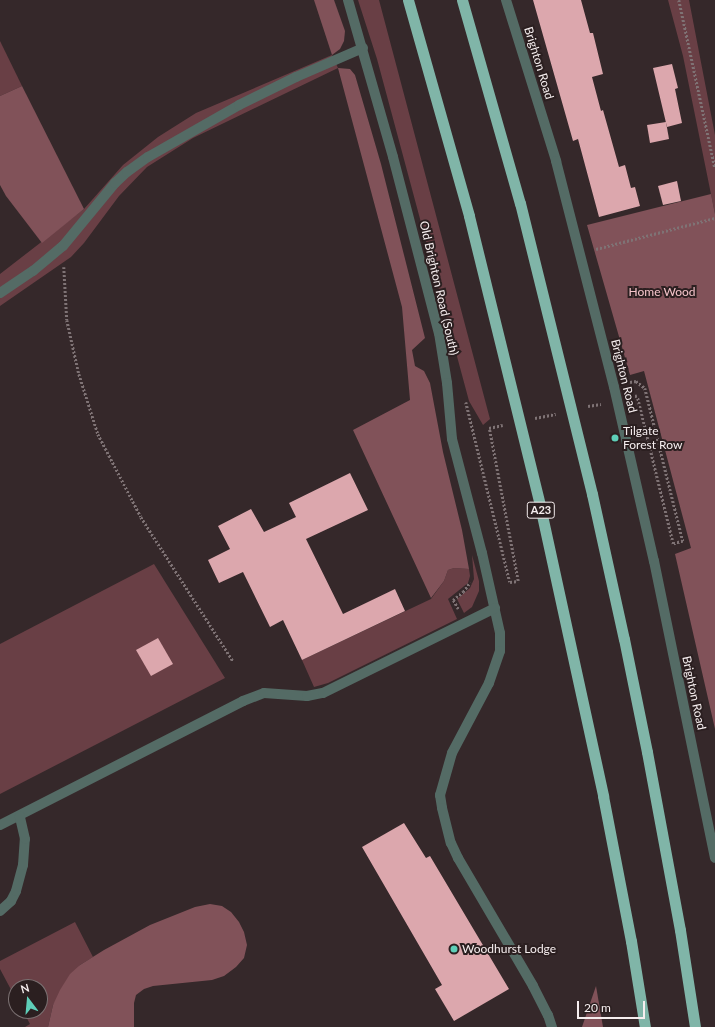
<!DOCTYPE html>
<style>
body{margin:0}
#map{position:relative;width:715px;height:1027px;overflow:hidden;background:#35282a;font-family:Lato,sans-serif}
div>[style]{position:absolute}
.green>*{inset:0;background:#693f45}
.forest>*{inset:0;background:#815259}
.building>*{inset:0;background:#dca7ad}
.path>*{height:2.5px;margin-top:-1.25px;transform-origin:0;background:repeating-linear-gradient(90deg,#7f7375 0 2px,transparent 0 4px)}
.service>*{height:10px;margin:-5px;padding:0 5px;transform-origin:5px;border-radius:5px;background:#546b65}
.minor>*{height:10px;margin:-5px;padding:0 5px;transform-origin:5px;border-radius:5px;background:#546b65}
.tertiary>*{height:10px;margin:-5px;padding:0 5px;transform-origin:5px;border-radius:5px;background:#546b65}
.trunk>*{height:11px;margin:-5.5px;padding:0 5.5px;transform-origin:5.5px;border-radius:5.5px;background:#80b5a8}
.dots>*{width:11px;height:11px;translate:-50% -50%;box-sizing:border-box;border:2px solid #2b1f20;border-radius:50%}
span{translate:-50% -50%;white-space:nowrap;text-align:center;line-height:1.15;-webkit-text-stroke:4px #2b1f20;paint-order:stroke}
.shield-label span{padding:1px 3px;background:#2b1f20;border:1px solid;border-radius:3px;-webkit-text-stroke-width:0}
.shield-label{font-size:11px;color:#f6eeef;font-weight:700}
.street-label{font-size:12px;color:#f6eeef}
.park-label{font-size:12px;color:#f5c4ca}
.poi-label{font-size:12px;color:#f6eeef}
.left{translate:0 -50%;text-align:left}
.north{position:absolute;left:8px;top:979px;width:40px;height:40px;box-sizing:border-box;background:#2b1f20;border:1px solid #7c7273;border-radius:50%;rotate:344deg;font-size:11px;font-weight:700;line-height:16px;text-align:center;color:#f6eeef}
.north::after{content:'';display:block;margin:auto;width:14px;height:18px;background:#5eceb8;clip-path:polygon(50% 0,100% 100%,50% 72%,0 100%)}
.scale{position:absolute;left:577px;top:1001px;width:68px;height:18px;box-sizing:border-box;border:2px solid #f6eeef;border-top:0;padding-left:5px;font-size:12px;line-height:14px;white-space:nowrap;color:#f6eeef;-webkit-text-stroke:3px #2b1f20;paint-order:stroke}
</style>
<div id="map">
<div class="green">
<div style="clip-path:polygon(358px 0,379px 0,490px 419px,483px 425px,469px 401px,377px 59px)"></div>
<div style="clip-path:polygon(668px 0,689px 0,715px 135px,715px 214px,683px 56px)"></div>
<div style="clip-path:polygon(0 41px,22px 86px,0 96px)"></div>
<div style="clip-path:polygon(332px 55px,338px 68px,193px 138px,147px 167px,119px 196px,84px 243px,71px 257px,0 306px,0 274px,84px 209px,123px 165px,158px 137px,196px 113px)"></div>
<div style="clip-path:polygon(472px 555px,479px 581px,479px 591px,472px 607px,464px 613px,457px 599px,470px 588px,474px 579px)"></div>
<div style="clip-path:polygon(154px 564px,225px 678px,0 794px,0 644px)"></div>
<div style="clip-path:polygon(454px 568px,469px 569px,470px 576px,468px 583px,448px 599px,457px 619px,328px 683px,314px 687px,302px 660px,431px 599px,444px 581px,448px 570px)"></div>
<div style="clip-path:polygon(75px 922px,93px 957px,80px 965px,53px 1005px,48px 1027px,25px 1027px,30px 1024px,23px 1011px,40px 1011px,40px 987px,16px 987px,16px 999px,0 969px,0 961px)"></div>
</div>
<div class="forest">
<div style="clip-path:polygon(314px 0,334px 0,345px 31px,344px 41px,340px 49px,332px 55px)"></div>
<div style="clip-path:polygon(338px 68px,350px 69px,355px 75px,381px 164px,425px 338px,412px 350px,415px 366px,424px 371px,430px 383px,443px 452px,462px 530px,469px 569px,454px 568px,448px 570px,444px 581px,431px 598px,353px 430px,410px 400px,402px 307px)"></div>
<div style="clip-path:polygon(22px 86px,84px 209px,42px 243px,6px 196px,0 185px,0 96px)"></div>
<div style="clip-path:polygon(711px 194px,715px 214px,715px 729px,675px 554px,691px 548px,644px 371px,630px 375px,587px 225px)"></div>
<div style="clip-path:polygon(210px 904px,222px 906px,231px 912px,239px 922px,244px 932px,247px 945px,244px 958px,236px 967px,224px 976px,212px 980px,153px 986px,144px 989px,136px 995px,134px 1003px,134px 1027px,48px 1027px,53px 1005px,60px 990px,70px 974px,80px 965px,104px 950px,150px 925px,195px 907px)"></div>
<div style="clip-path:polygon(596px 986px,603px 1027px,582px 1027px)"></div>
</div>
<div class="building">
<div style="clip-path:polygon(533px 0,581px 0,590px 33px,593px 33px,603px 74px,592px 77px,601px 111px,603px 110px,619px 167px,625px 165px,631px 188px,635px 187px,640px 206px,599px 217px,578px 139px,573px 141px)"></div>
<div style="clip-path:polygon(672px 64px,678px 88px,675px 89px,682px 123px,667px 127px,653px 68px)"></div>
<div style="clip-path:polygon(666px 122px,669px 139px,650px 143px,647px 125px)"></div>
<div style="clip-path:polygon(677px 181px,681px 201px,663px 205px,658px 186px)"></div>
<div style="clip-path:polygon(350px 473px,368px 510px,306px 539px,343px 614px,395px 589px,405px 611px,302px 660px,283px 620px,270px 627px,243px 572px,219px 583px,208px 560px,230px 549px,218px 526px,251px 509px,264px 532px,296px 517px,289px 503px)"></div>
<div style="clip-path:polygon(158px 638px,173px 664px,151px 676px,136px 650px)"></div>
<div style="clip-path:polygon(404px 823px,426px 858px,430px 856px,509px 989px,454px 1021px,435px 989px,442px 985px,362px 847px)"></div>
</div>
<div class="path">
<div style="left:679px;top:0;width:172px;rotate:77.9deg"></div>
<div style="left:596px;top:249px;width:123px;rotate:-14.6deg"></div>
<div style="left:64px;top:267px;width:53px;rotate:86.8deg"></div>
<div style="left:67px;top:320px;width:55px;rotate:77.5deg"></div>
<div style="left:79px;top:374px;width:63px;rotate:72.4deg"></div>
<div style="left:98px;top:434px;width:93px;rotate:62.6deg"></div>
<div style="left:141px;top:517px;width:171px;rotate:57.4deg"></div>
<div style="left:630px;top:382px;width:6px;rotate:-9deg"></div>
<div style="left:636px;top:381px;width:11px;rotate:38deg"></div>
<div style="left:645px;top:388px;width:158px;rotate:76.1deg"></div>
<div style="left:683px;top:541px;width:10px;rotate:163deg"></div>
<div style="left:673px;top:544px;width:152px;rotate:-103.7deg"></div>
<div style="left:637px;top:396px;width:4px;rotate:166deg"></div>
<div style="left:466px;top:402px;width:185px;rotate:76.3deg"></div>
<div style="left:510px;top:582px;width:8px;rotate:-7deg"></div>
<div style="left:518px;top:581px;width:156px;rotate:-100.7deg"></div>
<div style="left:489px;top:428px;width:14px;rotate:-12deg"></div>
<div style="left:588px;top:406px;width:13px;rotate:-9deg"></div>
<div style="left:535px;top:418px;width:21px;rotate:-11deg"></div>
<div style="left:458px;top:609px;width:10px;rotate:-119deg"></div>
<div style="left:453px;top:600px;width:13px;rotate:-39deg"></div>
<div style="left:463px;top:592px;width:12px;rotate:-55deg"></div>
</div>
<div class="service">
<div style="left:0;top:293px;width:40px;rotate:-34deg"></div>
<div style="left:33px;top:271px;width:39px;rotate:-40deg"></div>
<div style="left:63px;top:246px;width:82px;rotate:-50.5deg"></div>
<div style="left:115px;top:183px;width:16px;rotate:-43deg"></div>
<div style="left:127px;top:172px;width:26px;rotate:-36deg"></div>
<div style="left:148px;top:157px;width:105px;rotate:-29.7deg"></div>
<div style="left:239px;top:105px;width:64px;rotate:-26.2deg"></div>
<div style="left:296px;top:77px;width:73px;rotate:-23.4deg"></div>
<div style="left:482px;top:553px;width:82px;rotate:77.3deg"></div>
<div style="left:500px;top:633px;width:18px;rotate:90deg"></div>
<div style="left:500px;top:651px;width:34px;rotate:109deg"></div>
<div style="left:489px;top:683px;width:79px;rotate:117.9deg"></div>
<div style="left:452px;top:753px;width:44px;rotate:105.9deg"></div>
<div style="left:440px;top:795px;width:13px;rotate:81deg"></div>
<div style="left:442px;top:808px;width:36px;rotate:76deg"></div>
<div style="left:451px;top:843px;width:17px;rotate:65deg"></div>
<div style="left:458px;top:858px;width:148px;rotate:59.6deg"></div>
<div style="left:533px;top:986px;width:33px;rotate:63deg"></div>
<div style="left:548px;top:1015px;width:13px;rotate:72deg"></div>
<div style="left:0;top:825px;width:273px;rotate:-27deg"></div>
<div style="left:243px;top:701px;width:22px;rotate:-21deg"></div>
<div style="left:264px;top:693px;width:43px;rotate:4deg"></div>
<div style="left:307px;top:696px;width:16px;rotate:-11deg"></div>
<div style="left:323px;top:693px;width:192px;rotate:-26.3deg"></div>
<div style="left:0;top:911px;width:15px;rotate:-42deg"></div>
<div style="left:11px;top:901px;width:11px;rotate:-63deg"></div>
<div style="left:16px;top:891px;width:27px;rotate:-75deg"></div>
<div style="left:23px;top:865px;width:26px;rotate:-86deg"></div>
<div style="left:25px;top:839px;width:23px;rotate:-103deg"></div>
</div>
<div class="minor">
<div style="left:348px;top:0;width:163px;rotate:74deg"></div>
<div style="left:393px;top:157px;width:182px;rotate:75.4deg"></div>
<div style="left:439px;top:333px;width:51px;rotate:80.9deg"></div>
<div style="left:447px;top:383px;width:56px;rotate:84.9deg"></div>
<div style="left:452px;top:439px;width:118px;rotate:75.3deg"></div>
</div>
<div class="tertiary">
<div style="left:506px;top:0;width:169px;rotate:72.7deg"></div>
<div style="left:556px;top:161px;width:233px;rotate:75.6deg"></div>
<div style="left:614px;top:387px;width:179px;rotate:77.1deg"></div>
<div style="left:654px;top:561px;width:303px;rotate:78.4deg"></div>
</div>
<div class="trunk">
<div style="left:408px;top:0;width:224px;rotate:74.2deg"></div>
<div style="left:469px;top:216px;width:299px;rotate:76.2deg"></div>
<div style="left:540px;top:506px;width:297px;rotate:77.7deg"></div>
<div style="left:603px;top:796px;width:148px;rotate:79.1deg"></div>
<div style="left:631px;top:941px;width:87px;rotate:80.8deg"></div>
<div style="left:462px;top:0;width:211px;rotate:74.1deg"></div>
<div style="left:520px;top:203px;width:300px;rotate:76.1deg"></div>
<div style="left:592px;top:494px;width:148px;rotate:77.6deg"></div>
<div style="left:624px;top:639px;width:115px;rotate:78.5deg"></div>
<div style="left:647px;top:752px;width:181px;rotate:79.5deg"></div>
<div style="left:680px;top:930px;width:98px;rotate:81.2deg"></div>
</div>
<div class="dots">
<div style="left:615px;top:438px;background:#5eceb8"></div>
<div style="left:454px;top:949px;background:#5eceb8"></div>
</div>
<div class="shield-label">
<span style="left:541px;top:510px">A23</span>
</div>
<div class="street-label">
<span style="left:539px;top:63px;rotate:73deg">Brighton Road</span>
<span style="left:439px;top:288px;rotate:77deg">Old Brighton Road (South)</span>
<span style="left:624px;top:376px;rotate:76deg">Brighton Road</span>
<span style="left:694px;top:693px;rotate:78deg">Brighton Road</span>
</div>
<div class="park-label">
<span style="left:662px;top:292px">Home Wood</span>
</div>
<div class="poi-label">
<span class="left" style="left:623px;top:438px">Tilgate<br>Forest Row</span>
<span class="left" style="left:462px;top:949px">Woodhurst Lodge</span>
</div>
<div class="north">N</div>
<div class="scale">20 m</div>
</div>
